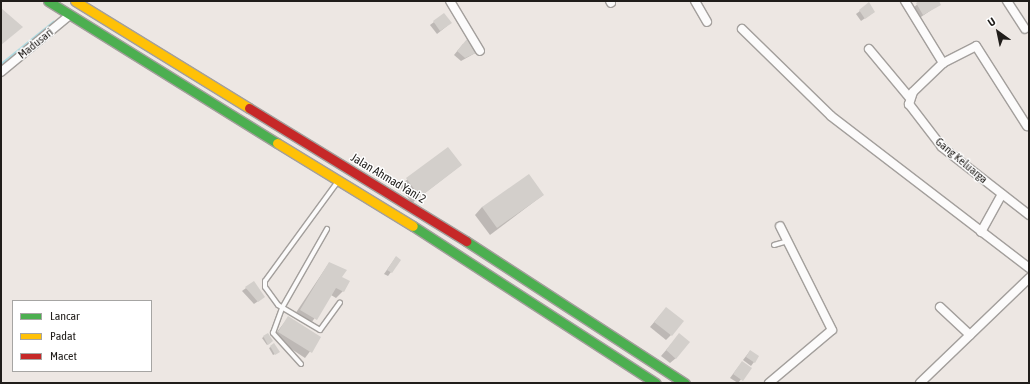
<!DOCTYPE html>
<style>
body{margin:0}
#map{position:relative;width:1030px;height:384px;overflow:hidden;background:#ede7e3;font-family:"Asap Condensed",sans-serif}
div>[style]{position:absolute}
.shadow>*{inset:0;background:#0003}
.stream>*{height:2.5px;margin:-1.25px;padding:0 1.25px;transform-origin:1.25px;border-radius:1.25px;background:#addae1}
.building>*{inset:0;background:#d3cfcb}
.roads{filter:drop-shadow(1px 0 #a39f9c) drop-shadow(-1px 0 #a39f9c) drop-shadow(0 1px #a39f9c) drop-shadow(0 -1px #a39f9c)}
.lane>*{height:4px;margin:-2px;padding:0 2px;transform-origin:2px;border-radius:2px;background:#fcfbfb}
.street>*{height:8px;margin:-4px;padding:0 4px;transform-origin:4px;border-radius:4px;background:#fcfbfb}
.fast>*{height:9px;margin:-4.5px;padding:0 4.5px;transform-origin:4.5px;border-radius:4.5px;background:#4caf50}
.slow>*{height:9px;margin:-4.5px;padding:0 4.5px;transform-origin:4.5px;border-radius:4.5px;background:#ffc107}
.jam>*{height:9px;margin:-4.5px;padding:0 4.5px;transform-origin:4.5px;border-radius:4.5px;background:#c62828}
span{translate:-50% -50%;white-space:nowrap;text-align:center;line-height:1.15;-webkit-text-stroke:3px #fff;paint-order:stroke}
.street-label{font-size:12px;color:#201d1a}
.frame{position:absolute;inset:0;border:2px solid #201d1a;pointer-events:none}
.legend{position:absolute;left:12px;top:300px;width:140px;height:72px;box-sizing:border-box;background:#fff;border:1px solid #a6a5a3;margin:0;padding:5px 7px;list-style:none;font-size:12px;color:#201d1a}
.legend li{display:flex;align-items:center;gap:8px;height:20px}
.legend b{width:20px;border:1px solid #a6a5a3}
.north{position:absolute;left:978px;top:12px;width:40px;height:40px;-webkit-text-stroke:3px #fff;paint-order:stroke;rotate:327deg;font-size:11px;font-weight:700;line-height:16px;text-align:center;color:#201d1a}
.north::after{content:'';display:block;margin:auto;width:14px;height:18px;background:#201d1a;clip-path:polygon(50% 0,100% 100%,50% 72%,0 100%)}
</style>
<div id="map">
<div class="shadow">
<div style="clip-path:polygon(921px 1px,938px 1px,940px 4px,918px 19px,912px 9px)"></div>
<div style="clip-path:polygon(869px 4px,874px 12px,861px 21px,856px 14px)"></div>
<div style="clip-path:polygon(434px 22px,447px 26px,437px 34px,430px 25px)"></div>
<div style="clip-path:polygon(463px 44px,479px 51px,461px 61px,454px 55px)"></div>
<div style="clip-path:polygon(448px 148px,461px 165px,412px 203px,399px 186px)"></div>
<div style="clip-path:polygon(543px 195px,490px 235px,475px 215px,482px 207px)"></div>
<div style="clip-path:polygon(396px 257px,400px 260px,388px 276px,384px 274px)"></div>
<div style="clip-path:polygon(329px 263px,343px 291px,336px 298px,331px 295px,309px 326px,293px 317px)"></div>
<div style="clip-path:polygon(246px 288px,264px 297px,254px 304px,242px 291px)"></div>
<div style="clip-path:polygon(661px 314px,671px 335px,666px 340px,650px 327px)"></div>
<div style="clip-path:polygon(288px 318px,320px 338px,305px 358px,273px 337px)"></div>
<div style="clip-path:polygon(268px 334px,271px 342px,267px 345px,262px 338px)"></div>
<div style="clip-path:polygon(679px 335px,676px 358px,670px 363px,661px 356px)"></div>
<div style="clip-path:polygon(274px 345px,277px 353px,273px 355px,269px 348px)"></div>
<div style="clip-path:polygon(750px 351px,754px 362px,751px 366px,743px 360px)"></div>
<div style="clip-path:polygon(739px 366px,750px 368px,738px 383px,730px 378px)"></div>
</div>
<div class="stream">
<div style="left:1px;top:64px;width:67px;rotate:-38.9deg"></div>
</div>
<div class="building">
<div style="clip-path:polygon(919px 1px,939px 1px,941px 5px,923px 15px,916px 3px)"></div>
<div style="clip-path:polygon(869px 2px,875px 12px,865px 19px,859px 10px)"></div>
<div style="clip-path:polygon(1px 8px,23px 27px,1px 45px)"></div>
<div style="clip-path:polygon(444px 13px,452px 23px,440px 31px,433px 21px)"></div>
<div style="clip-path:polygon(467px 39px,480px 51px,465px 58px,457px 51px)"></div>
<div style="clip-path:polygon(448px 147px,462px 165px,420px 197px,406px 178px)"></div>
<div style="clip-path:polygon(529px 174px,544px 195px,497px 228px,482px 207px)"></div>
<div style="clip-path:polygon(396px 256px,401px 260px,392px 273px,387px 270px)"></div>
<div style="clip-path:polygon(329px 262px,347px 270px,342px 277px,350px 281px,344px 292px,336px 288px,317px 320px,300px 310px)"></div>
<div style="clip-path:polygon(254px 281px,265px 297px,258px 302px,245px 287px)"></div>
<div style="clip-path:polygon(666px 307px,684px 321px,672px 336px,654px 322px)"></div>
<div style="clip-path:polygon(288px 316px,321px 337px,312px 353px,278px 332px)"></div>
<div style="clip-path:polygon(268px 333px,273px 341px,268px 345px,263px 336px)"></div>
<div style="clip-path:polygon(679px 333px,690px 342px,676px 359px,666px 350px)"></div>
<div style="clip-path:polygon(274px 343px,280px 352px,275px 355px,270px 346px)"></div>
<div style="clip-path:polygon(750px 350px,759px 356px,755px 363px,746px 357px)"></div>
<div style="clip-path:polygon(742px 361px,752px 368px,743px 381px,733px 374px)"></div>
</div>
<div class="roads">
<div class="lane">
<div style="left:336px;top:184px;width:120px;rotate:126.2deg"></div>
<div style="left:265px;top:281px;width:6px;rotate:90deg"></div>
<div style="left:265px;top:287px;width:22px;rotate:54deg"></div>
<div style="left:278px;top:305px;width:49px;rotate:30.8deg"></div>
<div style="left:320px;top:330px;width:34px;rotate:-54deg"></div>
<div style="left:774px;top:245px;width:15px;rotate:-16deg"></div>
<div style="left:301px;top:364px;width:42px;rotate:-132.1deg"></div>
<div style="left:273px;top:333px;width:27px;rotate:-70deg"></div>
<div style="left:282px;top:308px;width:91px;rotate:-60.3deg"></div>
</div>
<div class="street">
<div style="left:450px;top:1px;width:58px;rotate:59deg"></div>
<div style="left:610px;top:1px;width:2px;rotate:63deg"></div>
<div style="left:695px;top:1px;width:24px;rotate:60deg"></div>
<div style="left:905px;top:1px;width:73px;rotate:58.5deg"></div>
<div style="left:943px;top:63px;width:42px;rotate:136deg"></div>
<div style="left:913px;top:92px;width:13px;rotate:108deg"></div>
<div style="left:909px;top:104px;width:54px;rotate:52.5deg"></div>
<div style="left:942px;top:147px;width:110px;rotate:38deg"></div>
<div style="left:1007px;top:1px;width:33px;rotate:57deg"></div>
<div style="left:742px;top:29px;width:124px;rotate:44.3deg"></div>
<div style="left:831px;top:116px;width:250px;rotate:37.5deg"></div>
<div style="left:869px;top:49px;width:62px;rotate:50.2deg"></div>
<div style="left:943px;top:63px;width:37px;rotate:-27deg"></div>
<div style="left:976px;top:46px;width:95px;rotate:57.5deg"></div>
<div style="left:1px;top:72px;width:89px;rotate:-39.6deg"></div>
<div style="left:981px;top:232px;width:43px;rotate:-61.1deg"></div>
<div style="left:940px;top:307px;width:41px;rotate:43deg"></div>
<div style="left:769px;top:383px;width:82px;rotate:-40.1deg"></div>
<div style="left:832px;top:330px;width:116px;rotate:-116.6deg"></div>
<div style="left:920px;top:383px;width:151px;rotate:-43.9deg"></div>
</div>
<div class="fast">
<div style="left:48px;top:1px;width:269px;rotate:31.8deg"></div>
<div style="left:413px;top:226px;width:289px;rotate:32.9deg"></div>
<div style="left:466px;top:241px;width:261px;rotate:33deg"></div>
</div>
<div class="slow">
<div style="left:75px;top:1px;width:204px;rotate:31.6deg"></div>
<div style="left:277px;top:143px;width:159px;rotate:31.4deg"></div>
</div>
<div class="jam">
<div style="left:249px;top:108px;width:255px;rotate:31.5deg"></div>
</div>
</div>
<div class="street-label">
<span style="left:36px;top:44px;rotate:-39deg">Madusari</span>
<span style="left:961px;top:161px;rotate:40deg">Gang Keluarga</span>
<span style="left:388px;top:179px;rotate:31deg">Jalan Ahmad Yani 2</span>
</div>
<div class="frame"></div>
<ul class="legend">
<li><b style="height:5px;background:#4caf50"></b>Lancar</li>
<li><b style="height:5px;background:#ffc107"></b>Padat</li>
<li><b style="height:5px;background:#c62828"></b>Macet</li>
</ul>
<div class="north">U</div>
</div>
